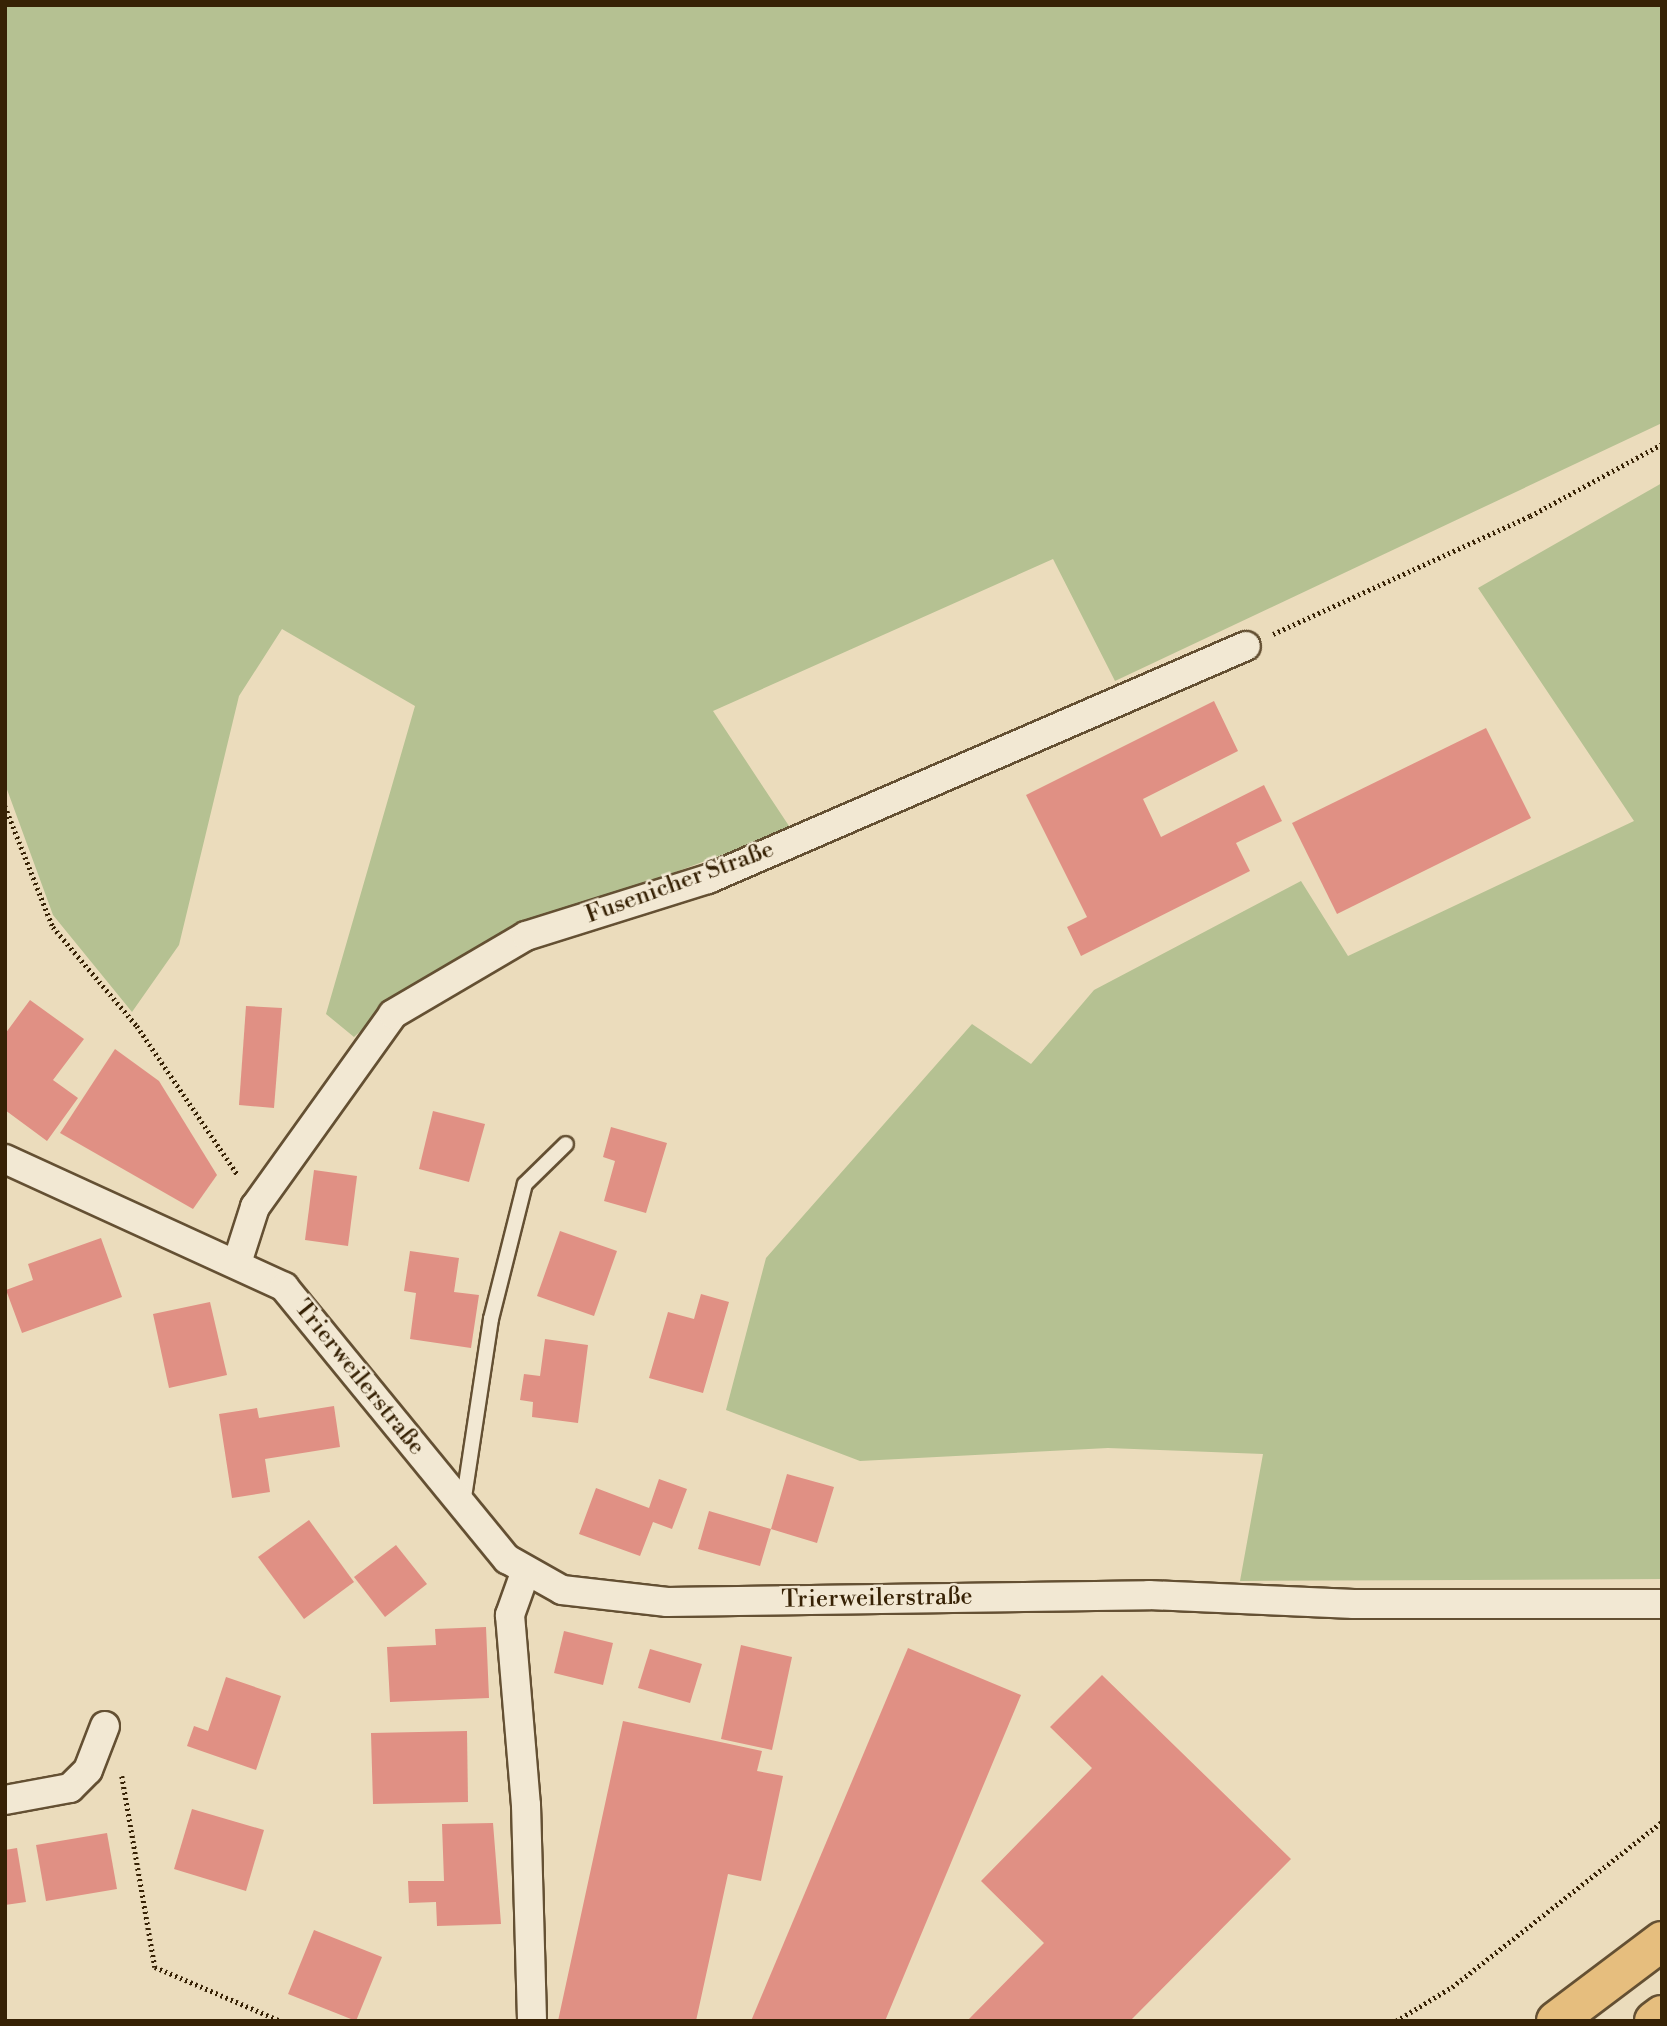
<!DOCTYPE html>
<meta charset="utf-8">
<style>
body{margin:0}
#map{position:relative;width:1667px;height:2026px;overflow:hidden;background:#ebdcbc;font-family:"Libre Bodoni",serif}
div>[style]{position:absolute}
.green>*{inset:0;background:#b5c192}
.building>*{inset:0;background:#e09084}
.path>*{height:4.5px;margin-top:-2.25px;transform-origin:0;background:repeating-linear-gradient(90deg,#372205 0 2px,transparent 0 5.5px)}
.roads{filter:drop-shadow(2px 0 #645033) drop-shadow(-2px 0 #645033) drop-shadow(0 2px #645033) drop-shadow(0 -2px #645033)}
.lane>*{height:14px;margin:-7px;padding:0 7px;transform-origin:7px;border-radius:7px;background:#f2e8d3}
.street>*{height:28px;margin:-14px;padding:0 14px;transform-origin:14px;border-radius:14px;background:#f2e8d3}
.highway>*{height:38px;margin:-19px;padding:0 19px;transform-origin:19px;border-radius:19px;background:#e6be7e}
span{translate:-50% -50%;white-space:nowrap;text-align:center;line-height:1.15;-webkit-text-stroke:5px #f2e8d3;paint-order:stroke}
.street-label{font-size:24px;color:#372205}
.frame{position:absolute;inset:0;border:7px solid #372205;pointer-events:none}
</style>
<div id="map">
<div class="green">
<div style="clip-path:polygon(5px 5px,1662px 5px,1662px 423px,1115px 681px,1053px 559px,713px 711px,791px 829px,515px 932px,400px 995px,354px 1037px,326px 1014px,415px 706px,282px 629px,239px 696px,179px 945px,132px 1012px,53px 915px,5px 784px)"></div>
<div style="clip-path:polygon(1662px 483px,1662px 1579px,1240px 1581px,1263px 1454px,1108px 1448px,860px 1461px,726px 1410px,766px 1258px,972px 1024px,1031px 1064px,1094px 990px,1301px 881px,1348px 956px,1634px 821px,1478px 588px)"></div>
</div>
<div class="building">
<div style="clip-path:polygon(1214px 701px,1238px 751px,1143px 799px,1161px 837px,1264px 785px,1282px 821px,1236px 843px,1250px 871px,1081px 956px,1067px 927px,1087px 917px,1026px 795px)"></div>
<div style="clip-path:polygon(1486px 728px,1531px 818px,1337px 914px,1292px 823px)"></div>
<div style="clip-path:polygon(30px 1000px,84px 1039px,53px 1080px,78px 1098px,47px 1141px,5px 1110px,5px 1034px)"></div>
<div style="clip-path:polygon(246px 1006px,282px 1008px,274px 1108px,239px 1105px)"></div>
<div style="clip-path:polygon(115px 1049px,159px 1081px,217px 1175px,193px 1209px,60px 1133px)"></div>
<div style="clip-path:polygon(433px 1111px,485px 1124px,469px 1182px,419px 1169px)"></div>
<div style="clip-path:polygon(611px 1127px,667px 1143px,646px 1213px,604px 1201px,615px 1161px,603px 1157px)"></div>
<div style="clip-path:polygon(314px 1170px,357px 1176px,348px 1246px,305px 1240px)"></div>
<div style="clip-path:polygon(560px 1231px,617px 1251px,594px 1316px,537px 1296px)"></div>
<div style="clip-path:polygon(101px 1238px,122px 1297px,22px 1333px,6px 1290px,33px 1280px,28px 1264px)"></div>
<div style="clip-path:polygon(410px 1251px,459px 1258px,454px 1292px,479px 1295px,471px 1348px,410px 1339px,416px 1293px,404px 1291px)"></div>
<div style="clip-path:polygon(701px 1294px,729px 1302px,703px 1393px,649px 1378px,668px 1312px,694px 1319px)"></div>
<div style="clip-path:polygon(210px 1302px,227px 1375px,169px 1388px,153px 1314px)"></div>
<div style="clip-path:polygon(545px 1339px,588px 1345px,578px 1423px,532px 1417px,533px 1402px,520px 1400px,524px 1374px,540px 1376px)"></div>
<div style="clip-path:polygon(334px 1406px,340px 1447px,265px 1459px,270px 1492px,232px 1498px,219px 1414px,257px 1408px,259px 1418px)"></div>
<div style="clip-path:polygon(787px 1474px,834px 1487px,817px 1543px,771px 1529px,760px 1566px,698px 1549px,709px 1511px,771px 1529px)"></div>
<div style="clip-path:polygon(659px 1479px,687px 1489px,672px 1529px,653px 1522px,640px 1556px,579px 1534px,596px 1488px,649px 1508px)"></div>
<div style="clip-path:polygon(309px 1520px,354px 1582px,304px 1619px,258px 1557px)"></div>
<div style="clip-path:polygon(396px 1545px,427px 1584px,385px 1617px,354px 1577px)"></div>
<div style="clip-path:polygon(486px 1627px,489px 1698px,390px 1702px,387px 1647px,436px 1645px,435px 1629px)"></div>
<div style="clip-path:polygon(564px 1631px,613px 1643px,603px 1685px,554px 1673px)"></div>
<div style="clip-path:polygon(741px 1645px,792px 1657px,772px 1750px,721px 1739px)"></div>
<div style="clip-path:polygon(908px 1648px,1021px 1695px,885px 2021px,751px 2021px)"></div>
<div style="clip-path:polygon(650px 1649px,702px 1664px,690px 1703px,638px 1688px)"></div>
<div style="clip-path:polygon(1102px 1675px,1291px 1859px,1130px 2021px,967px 2021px,1044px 1943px,981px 1881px,1092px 1768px,1050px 1727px)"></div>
<div style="clip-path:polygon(226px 1677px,281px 1696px,256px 1770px,187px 1746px,194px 1726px,208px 1731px)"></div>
<div style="clip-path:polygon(623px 1721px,762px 1751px,757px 1771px,783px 1776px,761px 1881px,728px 1874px,696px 2021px,558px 2021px)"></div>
<div style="clip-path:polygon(467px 1731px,468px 1802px,373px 1804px,371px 1733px)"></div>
<div style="clip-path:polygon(192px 1809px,264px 1830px,246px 1891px,174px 1869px)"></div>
<div style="clip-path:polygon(493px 1823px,501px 1924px,437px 1926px,436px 1902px,409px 1903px,408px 1881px,444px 1881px,442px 1824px)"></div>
<div style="clip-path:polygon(107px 1833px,117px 1889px,46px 1901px,36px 1845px)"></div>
<div style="clip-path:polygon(17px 1848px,26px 1902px,5px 1905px,5px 1850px)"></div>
<div style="clip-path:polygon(314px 1930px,382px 1957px,356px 2021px,288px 1994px)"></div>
</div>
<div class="path">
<div style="left:1273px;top:634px;width:283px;rotate:-24.7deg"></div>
<div style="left:1530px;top:516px;width:150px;rotate:-28.6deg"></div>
<div style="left:5px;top:806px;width:130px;rotate:68.4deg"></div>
<div style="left:53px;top:927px;width:130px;rotate:49.7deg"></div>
<div style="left:137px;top:1026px;width:180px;rotate:55.9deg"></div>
<div style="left:122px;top:1776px;width:194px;rotate:80.2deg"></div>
<div style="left:155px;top:1967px;width:137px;rotate:23.2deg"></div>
<div style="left:1396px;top:2021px;width:66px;rotate:-31.3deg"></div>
<div style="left:1452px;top:1987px;width:267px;rotate:-38.2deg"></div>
</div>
<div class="roads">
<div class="lane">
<div style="left:463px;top:1504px;width:187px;rotate:-81.4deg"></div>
<div style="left:491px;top:1319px;width:139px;rotate:-75.9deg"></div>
<div style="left:525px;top:1184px;width:57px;rotate:-44.3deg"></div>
</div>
<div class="street">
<div style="left:5px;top:1159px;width:307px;rotate:24.6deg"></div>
<div style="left:284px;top:1287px;width:352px;rotate:50.7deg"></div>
<div style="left:507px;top:1559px;width:63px;rotate:29.4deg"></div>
<div style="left:562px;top:1590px;width:106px;rotate:6.5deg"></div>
<div style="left:667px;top:1602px;width:482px;rotate:-0.8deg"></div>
<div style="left:1149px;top:1595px;width:205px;rotate:2.5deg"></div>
<div style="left:1354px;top:1604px;width:308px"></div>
<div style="left:237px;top:1263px;width:59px;rotate:-72.2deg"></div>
<div style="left:255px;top:1207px;width:237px;rotate:-54.4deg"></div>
<div style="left:393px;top:1014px;width:154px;rotate:-30.4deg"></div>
<div style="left:526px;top:936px;width:191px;rotate:-17.4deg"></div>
<div style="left:708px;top:879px;width:586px;rotate:-23.42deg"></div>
<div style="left:525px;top:1573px;width:45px;rotate:109.7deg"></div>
<div style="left:510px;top:1615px;width:191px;rotate:85.2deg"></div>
<div style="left:526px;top:1805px;width:216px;rotate:88.4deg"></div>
<div style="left:5px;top:1800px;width:66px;rotate:-10.5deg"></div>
<div style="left:70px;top:1788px;width:25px;rotate:-45deg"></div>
<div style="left:88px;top:1770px;width:47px;rotate:-68.9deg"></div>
</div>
<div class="highway">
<div style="left:1556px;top:2021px;width:133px;rotate:-37deg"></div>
<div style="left:1654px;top:2021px;width:10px;rotate:-37deg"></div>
</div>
</div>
<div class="street-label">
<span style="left:680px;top:883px;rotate:-20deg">Fusenicher Straße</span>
<span style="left:359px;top:1378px;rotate:51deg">Trierweilerstraße</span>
<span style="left:877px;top:1599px;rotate:-1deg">Trierweilerstraße</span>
</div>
<div class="frame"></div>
</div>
